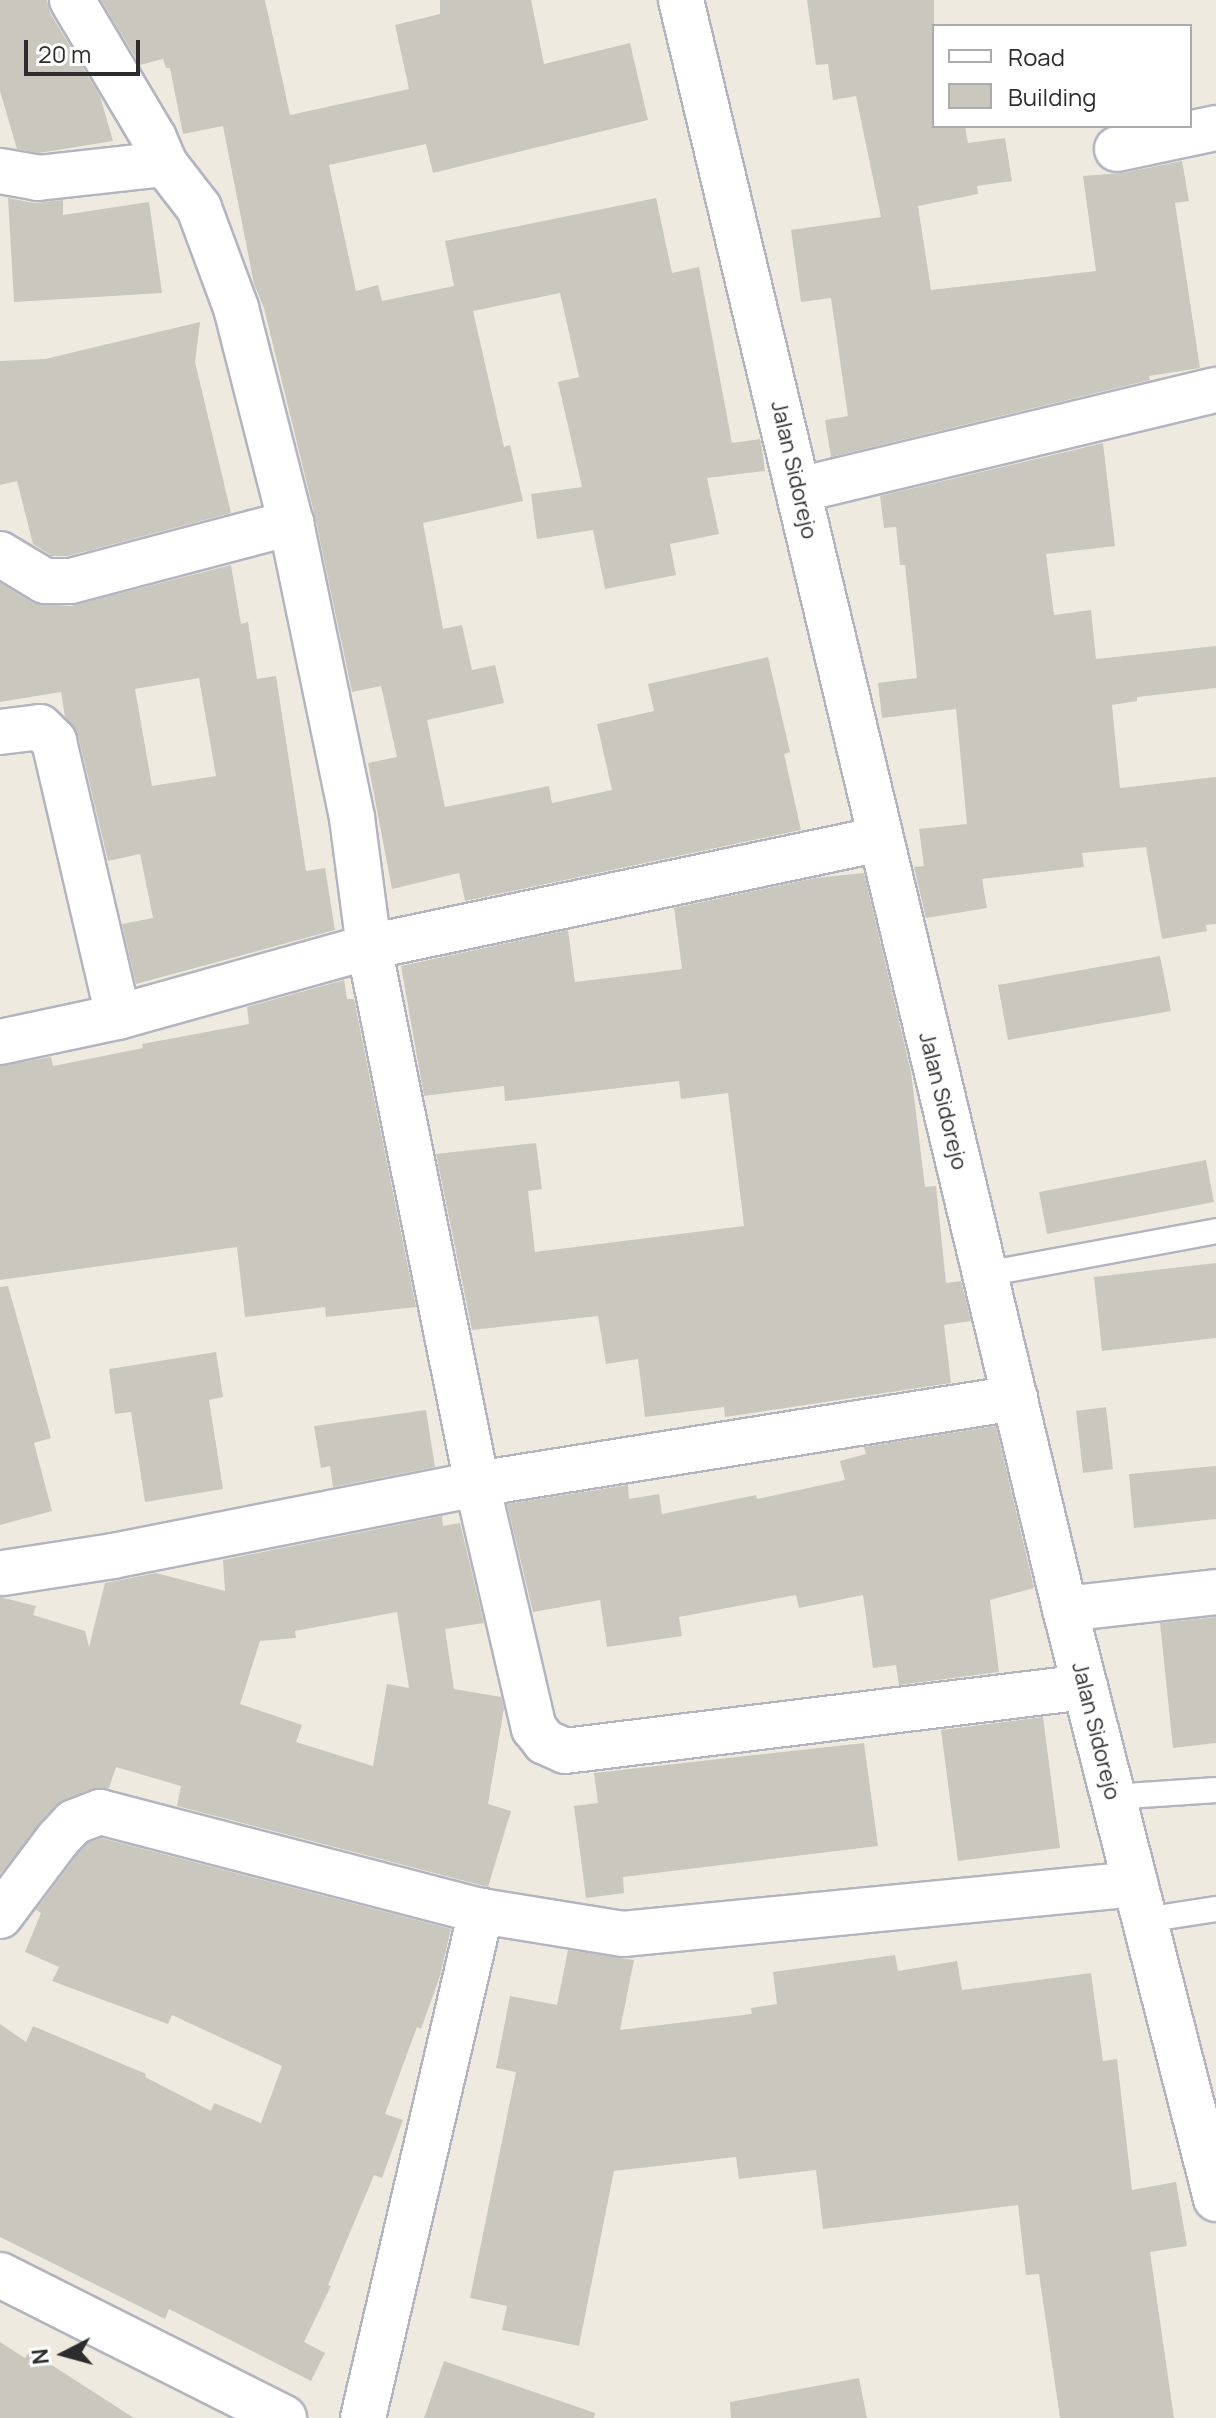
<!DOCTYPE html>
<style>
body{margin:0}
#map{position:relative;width:1216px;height:2418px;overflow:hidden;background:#eeeae0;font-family:Manrope,sans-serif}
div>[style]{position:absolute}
.building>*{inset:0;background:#cac8be}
.roads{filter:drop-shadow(2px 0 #b3b4c0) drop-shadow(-2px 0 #b3b4c0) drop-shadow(0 2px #b3b4c0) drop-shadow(0 -2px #b3b4c0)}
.lane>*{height:24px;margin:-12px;padding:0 12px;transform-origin:12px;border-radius:12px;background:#fff}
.street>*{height:44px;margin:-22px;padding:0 22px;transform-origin:22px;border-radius:22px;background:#fff}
.secondary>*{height:44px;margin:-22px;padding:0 22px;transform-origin:22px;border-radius:22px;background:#fff}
span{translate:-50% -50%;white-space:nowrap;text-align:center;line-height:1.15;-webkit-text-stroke:8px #fff;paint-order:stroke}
.street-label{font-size:22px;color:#2d2d2d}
.legend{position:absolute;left:932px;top:24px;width:260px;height:104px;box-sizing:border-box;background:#fff;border:2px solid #ababab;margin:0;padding:10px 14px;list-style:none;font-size:24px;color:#2d2d2d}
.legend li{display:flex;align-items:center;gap:16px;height:40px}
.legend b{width:40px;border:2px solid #ababab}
.north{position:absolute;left:24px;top:2314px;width:80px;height:80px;-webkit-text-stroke:6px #fff;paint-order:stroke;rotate:264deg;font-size:22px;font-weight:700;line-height:32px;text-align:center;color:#2d2d2d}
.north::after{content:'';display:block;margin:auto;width:28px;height:36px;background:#2d2d2d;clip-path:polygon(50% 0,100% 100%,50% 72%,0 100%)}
.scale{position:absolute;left:24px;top:40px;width:116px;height:36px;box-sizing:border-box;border:4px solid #2d2d2d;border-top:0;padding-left:10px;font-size:24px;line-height:28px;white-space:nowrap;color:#2d2d2d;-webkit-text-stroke:6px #fff;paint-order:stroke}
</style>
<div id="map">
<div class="building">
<div style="clip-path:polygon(0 0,47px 0,50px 13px,100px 96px,113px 141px,39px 153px,17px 149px,0 91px)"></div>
<div style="clip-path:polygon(101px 0,265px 0,290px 115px,409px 89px,395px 25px,440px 14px,440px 0,531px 0,544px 64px,630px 43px,648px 120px,433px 173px,426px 144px,329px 165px,356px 291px,378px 285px,382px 301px,454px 286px,445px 241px,656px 198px,672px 273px,699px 267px,732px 443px,760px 439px,762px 449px,765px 471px,707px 478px,719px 534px,670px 544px,676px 575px,605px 589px,593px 530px,537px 539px,531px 494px,582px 487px,558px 382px,579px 377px,560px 293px,473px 311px,504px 447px,510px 445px,523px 501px,423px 523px,443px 629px,462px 625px,472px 670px,495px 665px,504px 703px,427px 720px,445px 807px,549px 786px,552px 803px,612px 790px,597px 724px,654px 711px,648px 684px,768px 657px,790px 752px,784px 754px,801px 830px,465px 901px,459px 873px,392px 889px,368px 763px,397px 757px,381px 686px,352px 692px,315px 517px,264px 308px,254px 284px,223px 126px,183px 134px,170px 68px,166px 68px,163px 59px,140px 65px)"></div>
<div style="clip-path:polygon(807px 0,934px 0,934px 126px,965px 126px,968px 143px,1005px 138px,1012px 181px,977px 186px,978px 194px,918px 206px,931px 290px,1096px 271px,1083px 176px,1122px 173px,1182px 161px,1189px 201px,1175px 203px,1200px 368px,1149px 376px,1150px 380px,831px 457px,825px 420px,848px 416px,831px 298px,801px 302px,791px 230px,881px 217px,856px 96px,833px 100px,828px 64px,816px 65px)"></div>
<div style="clip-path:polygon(8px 198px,34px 203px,63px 200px,63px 215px,149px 202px,162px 293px,14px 302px)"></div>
<div style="clip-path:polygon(200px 322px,195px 362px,231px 513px,68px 556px,52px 556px,33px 544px,17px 481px,0 485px,0 361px,45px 359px)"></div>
<div style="clip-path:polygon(1103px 443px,1115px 546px,1046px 554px,1054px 615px,1091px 610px,1096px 659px,1216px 646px,1216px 688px,1137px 697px,1137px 701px,1112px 705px,1120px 788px,1216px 777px,1216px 924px,1206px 925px,1207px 931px,1162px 939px,1146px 847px,1082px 853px,1084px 867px,982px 879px,987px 908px,926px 918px,914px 867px,924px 866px,919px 829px,967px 824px,956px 709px,882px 718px,878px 683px,917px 678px,905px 565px,900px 565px,896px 527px,884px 528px,880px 496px)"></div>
<div style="clip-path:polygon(evenodd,231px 565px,241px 624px,248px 622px,257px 679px,276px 676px,306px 871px,325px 868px,335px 930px,136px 984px,122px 924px,153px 918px,140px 854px,108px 861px,78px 735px,65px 717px,61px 692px,0 702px,0 583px,33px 603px,71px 606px,231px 565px,199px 678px,216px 776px,152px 786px,135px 689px,199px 678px)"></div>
<div style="clip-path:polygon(864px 873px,911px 1072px,925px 1187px,936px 1186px,946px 1283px,961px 1281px,971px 1321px,944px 1325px,951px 1383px,725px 1417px,724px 1407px,645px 1417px,638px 1359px,606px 1364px,598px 1316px,472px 1330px,436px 1154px,536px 1143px,542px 1189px,528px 1191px,535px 1252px,744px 1226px,728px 1093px,681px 1099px,679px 1081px,505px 1101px,504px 1086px,424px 1096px,401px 966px,568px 930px,575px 982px,682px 969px,674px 908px,815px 878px)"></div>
<div style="clip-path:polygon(1160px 956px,1171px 1011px,1008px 1040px,998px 985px)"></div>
<div style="clip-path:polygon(344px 980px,347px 999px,354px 999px,416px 1307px,326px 1317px,325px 1307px,245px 1317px,237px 1247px,0 1280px,0 1066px,51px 1057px,53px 1066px,143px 1048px,142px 1044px,249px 1024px,247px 1007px)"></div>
<div style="clip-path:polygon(1206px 1160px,1214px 1202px,1047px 1234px,1039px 1192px)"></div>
<div style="clip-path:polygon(1216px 1263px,1216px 1338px,1102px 1351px,1094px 1277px)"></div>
<div style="clip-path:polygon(8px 1286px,51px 1438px,34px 1443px,52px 1511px,0 1525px,0 1287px)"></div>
<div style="clip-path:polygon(216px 1352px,223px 1397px,209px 1400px,223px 1489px,145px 1502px,131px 1412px,115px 1414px,109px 1369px)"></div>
<div style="clip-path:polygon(1106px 1407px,1113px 1469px,1083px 1473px,1076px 1411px)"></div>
<div style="clip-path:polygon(426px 1410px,435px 1467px,333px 1487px,330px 1466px,321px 1468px,314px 1426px)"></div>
<div style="clip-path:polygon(996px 1426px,1034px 1588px,990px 1600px,999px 1672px,899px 1685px,896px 1665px,873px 1668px,863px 1595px,799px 1608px,796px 1595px,679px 1617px,682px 1636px,607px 1647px,600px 1600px,533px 1612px,507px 1504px,628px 1485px,629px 1499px,659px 1494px,662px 1514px,756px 1495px,757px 1499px,845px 1480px,840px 1461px,866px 1454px,864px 1447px)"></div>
<div style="clip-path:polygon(1216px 1466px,1216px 1519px,1134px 1528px,1129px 1474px)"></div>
<div style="clip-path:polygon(evenodd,442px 1516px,443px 1526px,460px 1523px,484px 1623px,445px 1629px,454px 1689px,501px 1697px,504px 1708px,488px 1804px,511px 1811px,488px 1887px,177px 1806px,181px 1786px,116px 1767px,109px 1788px,91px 1789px,56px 1805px,0 1874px,0 1597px,36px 1606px,33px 1615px,85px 1631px,89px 1647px,105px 1583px,156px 1573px,225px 1591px,223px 1560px,442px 1516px,397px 1612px,409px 1688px,387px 1684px,373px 1766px,296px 1742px,302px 1725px,240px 1704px,260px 1641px,296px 1638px,295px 1631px,397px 1612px)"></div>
<div style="clip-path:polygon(1216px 1617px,1216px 1743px,1173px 1748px,1160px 1623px)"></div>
<div style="clip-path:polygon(1043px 1717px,1060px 1848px,958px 1861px,941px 1730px)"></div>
<div style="clip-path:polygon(864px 1743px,878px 1846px,623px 1877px,624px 1893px,586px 1898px,574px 1806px,598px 1803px,594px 1773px)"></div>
<div style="clip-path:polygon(101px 1838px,451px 1929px,440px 1976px,421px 2029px,417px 2027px,385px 2114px,403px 2120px,382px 2178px,374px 2175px,328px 2285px,331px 2286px,304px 2342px,325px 2353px,311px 2381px,169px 2309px,165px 2319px,0 2237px,0 2024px,26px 2042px,33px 2026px,146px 2074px,145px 2077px,211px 2111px,214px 2103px,261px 2123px,282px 2066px,172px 2015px,168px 2024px,52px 1981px,59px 1967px,25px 1952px,41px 1913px,36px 1910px,77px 1855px,88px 1843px)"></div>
<div style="clip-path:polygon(568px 1950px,634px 1960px,620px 2030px,752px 2014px,751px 2008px,777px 2004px,773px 1972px,895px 1955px,898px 1971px,957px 1961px,962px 1990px,1091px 1973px,1103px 2061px,1117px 2059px,1132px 2190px,1176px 2182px,1187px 2246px,1150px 2252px,1174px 2418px,1060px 2418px,1039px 2274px,1026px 2275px,1018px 2205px,823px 2229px,816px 2170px,739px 2179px,736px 2157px,614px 2171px,579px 2346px,502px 2330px,507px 2306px,470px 2298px,516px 2072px,496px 2068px,510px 1996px,557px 2005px)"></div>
<div style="clip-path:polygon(0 2342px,25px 2358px,30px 2351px,134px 2418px,0 2418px)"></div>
<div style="clip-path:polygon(444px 2361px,595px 2413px,594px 2418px,424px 2418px)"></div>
<div style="clip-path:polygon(859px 2378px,867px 2418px,731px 2418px,730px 2402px)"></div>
</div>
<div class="roads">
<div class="lane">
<div style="left:985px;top:1274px;width:235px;rotate:-10.5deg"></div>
<div style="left:1113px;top:1797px;width:103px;rotate:-3.9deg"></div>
<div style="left:1145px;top:1920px;width:72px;rotate:-8.8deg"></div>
</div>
<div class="street">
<div style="left:72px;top:0;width:161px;rotate:59.3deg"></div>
<div style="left:154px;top:138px;width:28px;rotate:67deg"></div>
<div style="left:165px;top:164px;width:56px;rotate:52.3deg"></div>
<div style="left:199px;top:208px;width:107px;rotate:69.7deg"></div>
<div style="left:236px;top:308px;width:222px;rotate:75.7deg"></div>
<div style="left:291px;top:523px;width:301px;rotate:78.3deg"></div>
<div style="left:352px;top:818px;width:130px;rotate:82.5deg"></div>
<div style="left:369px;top:947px;width:548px;rotate:78.63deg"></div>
<div style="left:477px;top:1484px;width:251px;rotate:76.9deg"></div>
<div style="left:534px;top:1728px;width:18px;rotate:52deg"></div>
<div style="left:545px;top:1742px;width:22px;rotate:24deg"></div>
<div style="left:565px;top:1751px;width:524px;rotate:-7.02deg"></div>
<div style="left:1117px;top:149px;width:101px;rotate:-12deg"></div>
<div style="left:0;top:171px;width:39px;rotate:10deg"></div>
<div style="left:38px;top:178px;width:128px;rotate:-6.3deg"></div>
<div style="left:799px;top:490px;width:429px;rotate:-13.5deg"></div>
<div style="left:0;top:554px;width:52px;rotate:31deg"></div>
<div style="left:45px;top:581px;width:26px"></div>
<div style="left:71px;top:581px;width:228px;rotate:-14.8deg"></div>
<div style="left:0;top:732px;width:40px;rotate:-7.1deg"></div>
<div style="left:40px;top:727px;width:20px;rotate:45deg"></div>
<div style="left:54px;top:741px;width:283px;rotate:76.9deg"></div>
<div style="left:0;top:1042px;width:121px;rotate:-12deg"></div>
<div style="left:118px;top:1017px;width:261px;rotate:-15.6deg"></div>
<div style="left:369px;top:947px;width:522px;rotate:-11.93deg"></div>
<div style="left:3px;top:1573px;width:111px;rotate:-8.8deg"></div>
<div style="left:113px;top:1556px;width:371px;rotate:-11.2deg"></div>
<div style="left:477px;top:1484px;width:545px;rotate:-9.08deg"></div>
<div style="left:1065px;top:1609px;width:152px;rotate:-6.4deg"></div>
<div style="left:0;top:1916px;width:96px;rotate:-53deg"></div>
<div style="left:58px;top:1839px;width:23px;rotate:-47deg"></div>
<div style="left:74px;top:1822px;width:28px;rotate:-21deg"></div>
<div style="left:100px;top:1812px;width:394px;rotate:14.6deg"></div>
<div style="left:481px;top:1911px;width:144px;rotate:9.2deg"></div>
<div style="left:623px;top:1934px;width:515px;rotate:-5.57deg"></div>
<div style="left:0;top:2275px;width:318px;rotate:26.7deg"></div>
<div style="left:363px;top:2418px;width:521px;rotate:-76.9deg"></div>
</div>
<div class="secondary">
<div style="left:681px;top:0;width:1654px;rotate:76.58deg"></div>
<div style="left:1065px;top:1609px;width:609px;rotate:75.64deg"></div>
</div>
</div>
<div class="street-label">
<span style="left:794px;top:470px;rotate:77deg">Jalan Sidorejo</span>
<span style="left:943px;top:1101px;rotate:76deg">Jalan Sidorejo</span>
<span style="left:1096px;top:1731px;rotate:76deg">Jalan Sidorejo</span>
</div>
<ul class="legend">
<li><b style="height:10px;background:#fff"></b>Road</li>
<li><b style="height:22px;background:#cac8be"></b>Building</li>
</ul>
<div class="north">N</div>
<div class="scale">20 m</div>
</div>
